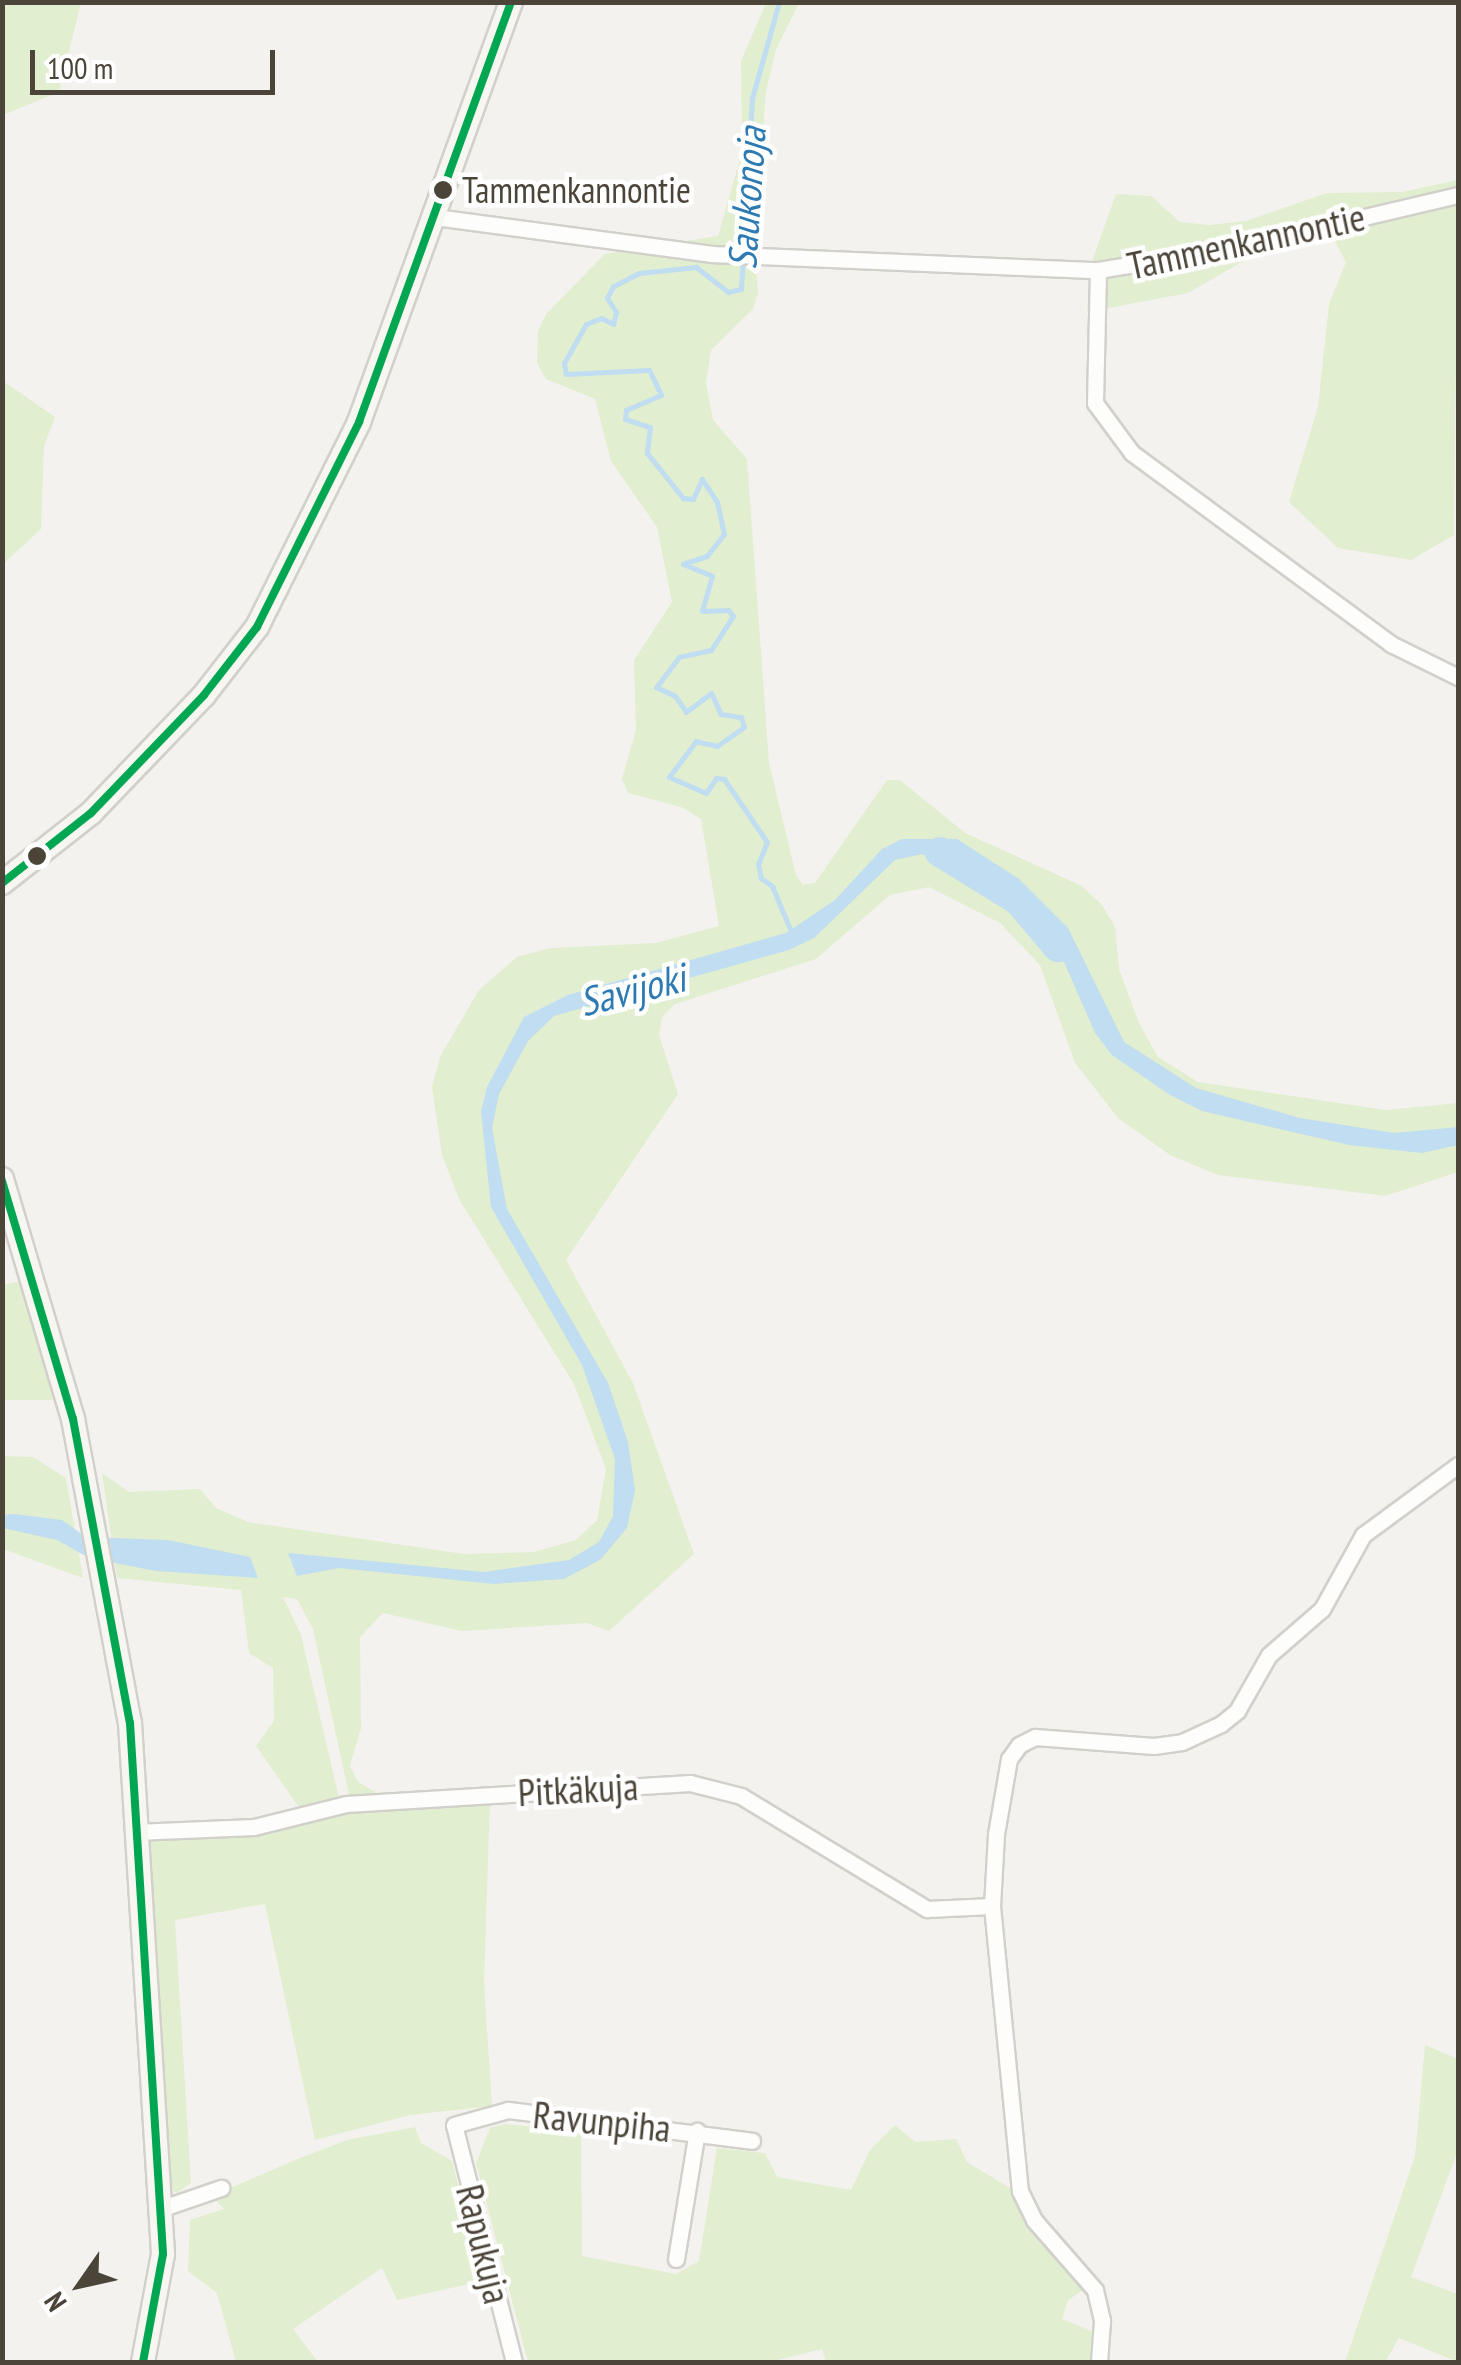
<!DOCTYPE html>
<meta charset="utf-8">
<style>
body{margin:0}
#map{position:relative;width:1461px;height:2365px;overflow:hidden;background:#f4f2ee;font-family:"PT Sans Narrow",sans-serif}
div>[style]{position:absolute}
.green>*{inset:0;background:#e1eecf}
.water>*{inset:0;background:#c0ddf1}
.stream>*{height:5px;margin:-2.5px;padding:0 2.5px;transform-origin:2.5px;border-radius:2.5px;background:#c0ddf1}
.river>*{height:30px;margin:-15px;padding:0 15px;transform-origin:15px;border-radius:15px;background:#c0ddf1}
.roads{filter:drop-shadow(2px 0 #d2d0cb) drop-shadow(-2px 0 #d2d0cb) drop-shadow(0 2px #d2d0cb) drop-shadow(0 -2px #d2d0cb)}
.street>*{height:15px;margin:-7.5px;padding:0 7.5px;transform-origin:7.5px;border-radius:7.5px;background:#fdfdfc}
.secondary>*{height:22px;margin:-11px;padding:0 11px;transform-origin:11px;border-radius:11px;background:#f7f6f1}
.bus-1>*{height:8px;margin:-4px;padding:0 4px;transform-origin:4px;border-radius:4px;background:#00a651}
.dots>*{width:28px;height:28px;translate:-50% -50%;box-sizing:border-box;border:5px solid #fff;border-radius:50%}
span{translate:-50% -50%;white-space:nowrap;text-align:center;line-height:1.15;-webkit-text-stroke:9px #fff;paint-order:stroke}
.bus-label{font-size:36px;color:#4b4439}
.left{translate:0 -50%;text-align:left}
.street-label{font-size:38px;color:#4b4439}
.water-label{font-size:40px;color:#2e7ab2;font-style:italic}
.frame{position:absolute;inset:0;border:5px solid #4b4439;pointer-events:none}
.north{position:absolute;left:30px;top:2235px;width:100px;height:100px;-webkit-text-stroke:8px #fff;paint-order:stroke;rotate:236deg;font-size:28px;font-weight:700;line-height:40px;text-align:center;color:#4b4439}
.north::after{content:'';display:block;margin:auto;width:35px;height:45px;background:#4b4439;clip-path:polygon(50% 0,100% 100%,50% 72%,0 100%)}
.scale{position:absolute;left:30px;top:50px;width:245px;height:45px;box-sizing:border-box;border:5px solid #4b4439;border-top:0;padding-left:12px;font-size:30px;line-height:35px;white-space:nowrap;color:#4b4439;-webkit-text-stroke:8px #fff;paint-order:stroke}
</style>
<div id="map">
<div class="green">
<div style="clip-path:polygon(3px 2px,81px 3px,59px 92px,3px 115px)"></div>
<div style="clip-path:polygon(766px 3px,799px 3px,776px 49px,766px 92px,754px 238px,758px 292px,753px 309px,711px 350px,706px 383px,713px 420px,747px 459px,769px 763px,796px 875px,803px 885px,815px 883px,887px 780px,900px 780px,965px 833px,1082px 886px,1102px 905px,1115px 927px,1119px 969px,1139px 1023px,1158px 1057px,1198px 1082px,1386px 1110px,1458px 1103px,1458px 1172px,1385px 1196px,1218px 1175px,1170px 1155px,1118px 1118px,1075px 1063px,1040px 965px,1000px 923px,929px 887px,890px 895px,816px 959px,675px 1004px,662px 1017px,659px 1035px,678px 1094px,566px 1260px,633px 1383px,694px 1554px,609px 1631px,587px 1623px,462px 1631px,383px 1613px,360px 1637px,361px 1728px,350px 1766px,358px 1782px,382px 1796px,350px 1799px,313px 1629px,297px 1599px,283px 1597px,301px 1635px,339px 1798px,301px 1810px,256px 1746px,274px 1721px,273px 1668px,249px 1653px,241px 1590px,117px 1578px,102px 1473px,129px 1492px,200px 1489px,216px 1508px,248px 1522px,464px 1554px,534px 1552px,576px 1540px,597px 1520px,606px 1469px,574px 1384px,459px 1199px,442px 1155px,432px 1087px,440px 1057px,479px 990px,517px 957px,550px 948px,656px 943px,719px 926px,701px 819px,681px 807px,628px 793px,622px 779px,636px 730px,634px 660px,672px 602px,657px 527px,611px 461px,595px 399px,546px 379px,537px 363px,538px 331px,546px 314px,605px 254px,718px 236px,742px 152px,741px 61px)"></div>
<div style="clip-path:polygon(1458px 180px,1454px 535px,1411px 560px,1338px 548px,1289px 502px,1318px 407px,1329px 304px,1346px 262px,1333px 238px,1254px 255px,1188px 293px,1087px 312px,1092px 261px,1116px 194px,1151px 196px,1180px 222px,1209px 225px,1246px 221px,1327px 193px,1402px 192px)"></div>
<div style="clip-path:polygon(3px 381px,55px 417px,44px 446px,41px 529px,3px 564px)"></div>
<div style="clip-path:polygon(21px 1281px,39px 1325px,53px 1400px,3px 1400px,3px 1285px)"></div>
<div style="clip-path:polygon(3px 1456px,33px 1457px,66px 1478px,83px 1578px,3px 1549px)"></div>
<div style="clip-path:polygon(490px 1799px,484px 1983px,492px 2106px,410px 2115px,315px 2140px,265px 1904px,175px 1920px,191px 2183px,177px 2193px,170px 2189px,145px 1839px,249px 1834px,334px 1813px)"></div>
<div style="clip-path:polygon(1425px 2045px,1458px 2059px,1457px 2153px,1411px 2277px,1458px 2294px,1458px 2362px,1399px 2338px,1385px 2362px,1345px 2362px,1415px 2156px)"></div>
<div style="clip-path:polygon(505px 2124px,581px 2132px,582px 2256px,676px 2274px,699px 2261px,717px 2148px,765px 2153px,777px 2177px,851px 2190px,870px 2150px,895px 2125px,915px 2142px,956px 2139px,967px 2162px,1013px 2190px,1085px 2289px,1068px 2300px,1062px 2319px,1092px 2331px,1091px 2362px,826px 2362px,822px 2349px,770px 2362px,528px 2362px,476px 2163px,490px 2128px)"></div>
<div style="clip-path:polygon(415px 2127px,421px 2143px,452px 2161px,483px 2281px,397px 2300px,382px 2268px,293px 2329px,318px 2362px,236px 2362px,217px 2293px,188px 2271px,190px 2220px,224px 2209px,212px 2196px,295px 2160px,347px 2140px)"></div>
</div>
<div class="water">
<div style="clip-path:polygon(902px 839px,957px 839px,1019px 879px,1068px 928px,1124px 1042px,1196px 1088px,1300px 1118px,1394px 1133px,1458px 1127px,1458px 1145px,1422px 1153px,1349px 1145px,1202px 1111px,1170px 1095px,1112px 1055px,1095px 1033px,1058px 948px,1031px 913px,973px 874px,922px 854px,895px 860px,814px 938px,789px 950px,554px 1016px,528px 1041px,499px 1094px,492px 1128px,507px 1209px,608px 1383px,628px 1442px,635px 1490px,627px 1528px,600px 1560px,564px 1579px,494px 1584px,339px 1568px,297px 1576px,288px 1553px,484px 1572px,569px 1560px,599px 1542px,613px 1516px,615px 1459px,582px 1365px,491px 1207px,481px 1111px,487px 1087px,524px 1017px,568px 995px,786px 933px,835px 900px,882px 849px)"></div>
<div style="clip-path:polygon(14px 1514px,62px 1520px,86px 1537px,168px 1540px,250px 1557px,258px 1578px,156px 1571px,89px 1558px,57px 1540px,3px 1528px,3px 1515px)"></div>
</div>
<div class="stream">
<div style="left:779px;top:2px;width:100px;rotate:105.7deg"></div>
<div style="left:752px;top:98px;width:191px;rotate:93.3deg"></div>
<div style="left:741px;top:289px;width:13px;rotate:167deg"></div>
<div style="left:728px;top:292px;width:41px;rotate:-142deg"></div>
<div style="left:696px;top:267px;width:57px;rotate:174deg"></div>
<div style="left:639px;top:273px;width:29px;rotate:153deg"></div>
<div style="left:613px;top:286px;width:13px;rotate:117deg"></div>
<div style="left:607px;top:298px;width:17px;rotate:57deg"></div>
<div style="left:616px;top:312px;width:12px;rotate:104deg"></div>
<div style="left:613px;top:324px;width:13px;rotate:-153deg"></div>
<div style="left:601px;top:318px;width:16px;rotate:158deg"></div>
<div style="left:586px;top:324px;width:45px;rotate:119.4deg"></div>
<div style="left:564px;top:363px;width:11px;rotate:80deg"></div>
<div style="left:566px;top:374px;width:83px;rotate:-2.8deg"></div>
<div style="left:649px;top:370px;width:28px;rotate:64deg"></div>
<div style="left:661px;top:395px;width:38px;rotate:157deg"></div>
<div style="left:626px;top:410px;width:9px;rotate:96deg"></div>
<div style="left:625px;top:419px;width:26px;rotate:18deg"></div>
<div style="left:650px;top:427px;width:26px;rotate:97deg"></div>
<div style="left:647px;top:453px;width:58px;rotate:51.3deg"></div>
<div style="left:683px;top:498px;width:10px;rotate:6deg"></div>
<div style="left:693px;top:499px;width:22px;rotate:-66deg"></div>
<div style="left:702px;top:479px;width:27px;rotate:57deg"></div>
<div style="left:717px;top:502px;width:33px;rotate:78deg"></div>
<div style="left:724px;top:534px;width:28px;rotate:128deg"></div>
<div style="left:707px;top:556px;width:25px;rotate:162deg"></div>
<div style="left:683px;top:564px;width:31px;rotate:22deg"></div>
<div style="left:712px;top:576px;width:36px;rotate:106deg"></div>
<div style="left:702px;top:611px;width:26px;rotate:-2deg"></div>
<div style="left:728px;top:610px;width:8px;rotate:50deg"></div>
<div style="left:733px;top:616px;width:40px;rotate:122.9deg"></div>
<div style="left:711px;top:650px;width:33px;rotate:168deg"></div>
<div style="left:679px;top:657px;width:38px;rotate:127deg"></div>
<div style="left:656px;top:687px;width:21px;rotate:25deg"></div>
<div style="left:675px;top:696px;width:19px;rotate:55deg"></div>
<div style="left:686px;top:712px;width:31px;rotate:-37deg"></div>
<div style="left:711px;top:693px;width:23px;rotate:65deg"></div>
<div style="left:721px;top:714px;width:20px;rotate:9deg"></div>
<div style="left:741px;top:717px;width:10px;rotate:73deg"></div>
<div style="left:744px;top:727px;width:33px;rotate:145deg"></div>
<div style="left:717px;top:746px;width:22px;rotate:-167deg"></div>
<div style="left:696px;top:741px;width:45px;rotate:126.9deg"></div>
<div style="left:669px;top:777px;width:40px;rotate:23.4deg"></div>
<div style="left:706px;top:793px;width:18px;rotate:-56deg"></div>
<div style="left:716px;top:778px;width:8px;rotate:7deg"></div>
<div style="left:724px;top:779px;width:76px;rotate:55.7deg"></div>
<div style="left:767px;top:842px;width:24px;rotate:112deg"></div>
<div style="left:758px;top:864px;width:14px;rotate:78deg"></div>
<div style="left:761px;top:878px;width:14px;rotate:36deg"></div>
<div style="left:772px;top:886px;width:54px;rotate:67.2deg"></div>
</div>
<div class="river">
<div style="left:940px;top:852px;width:92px;rotate:31.6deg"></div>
<div style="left:1018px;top:900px;width:62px;rotate:49.6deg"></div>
</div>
<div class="roads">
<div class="street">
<div style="left:435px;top:217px;width:278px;rotate:7.6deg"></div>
<div style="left:711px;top:254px;width:387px;rotate:2.4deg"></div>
<div style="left:1098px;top:270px;width:136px;rotate:-9.3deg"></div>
<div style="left:1232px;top:248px;width:232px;rotate:-13.2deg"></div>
<div style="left:1098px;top:270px;width:133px;rotate:91.3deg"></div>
<div style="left:1095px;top:403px;width:62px;rotate:53.5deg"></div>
<div style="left:1132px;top:453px;width:322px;rotate:36.4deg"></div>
<div style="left:1391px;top:644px;width:75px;rotate:26.2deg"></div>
<div style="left:134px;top:1832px;width:120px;rotate:-2.4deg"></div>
<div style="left:254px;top:1827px;width:95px;rotate:-14deg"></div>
<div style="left:346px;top:1804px;width:345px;rotate:-3.5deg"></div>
<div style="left:690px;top:1783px;width:53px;rotate:14.3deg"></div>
<div style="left:741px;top:1796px;width:218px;rotate:31.3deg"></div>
<div style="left:927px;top:1909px;width:65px;rotate:-2.6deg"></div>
<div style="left:992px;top:1906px;width:286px;rotate:84.4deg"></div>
<div style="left:1020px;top:2191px;width:32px;rotate:64deg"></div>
<div style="left:1034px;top:2220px;width:93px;rotate:48.9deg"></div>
<div style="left:1095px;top:2290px;width:32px;rotate:77deg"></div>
<div style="left:1102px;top:2321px;width:41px;rotate:94.2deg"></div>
<div style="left:992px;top:1906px;width:72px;rotate:-86.8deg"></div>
<div style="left:996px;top:1834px;width:76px;rotate:-80.2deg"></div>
<div style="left:1009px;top:1759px;width:17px;rotate:-54deg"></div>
<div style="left:1019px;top:1745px;width:18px;rotate:-27deg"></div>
<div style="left:1035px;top:1737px;width:119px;rotate:4.3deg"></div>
<div style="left:1154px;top:1746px;width:28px;rotate:-8deg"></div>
<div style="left:1182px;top:1742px;width:43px;rotate:-24.8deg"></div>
<div style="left:1221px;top:1724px;width:21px;rotate:-39deg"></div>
<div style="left:1237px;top:1711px;width:64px;rotate:-60.3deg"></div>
<div style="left:1269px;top:1655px;width:70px;rotate:-41deg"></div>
<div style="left:1322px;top:1609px;width:85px;rotate:-61deg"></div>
<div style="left:1363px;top:1535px;width:118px;rotate:-36.4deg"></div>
<div style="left:160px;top:2209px;width:65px;rotate:-19deg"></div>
<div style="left:676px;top:2259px;width:130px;rotate:-80.7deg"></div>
<div style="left:514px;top:2362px;width:244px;rotate:-104.2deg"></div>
<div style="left:454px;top:2125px;width:56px;rotate:-15.5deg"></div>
<div style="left:508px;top:2110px;width:246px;rotate:7.2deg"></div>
</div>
<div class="secondary">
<div style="left:2px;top:883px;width:113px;rotate:-38.2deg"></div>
<div style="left:91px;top:813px;width:163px;rotate:-46.2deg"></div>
<div style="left:204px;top:695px;width:86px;rotate:-52.1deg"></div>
<div style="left:257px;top:627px;width:229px;rotate:-63.5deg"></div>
<div style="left:359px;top:422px;width:447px;rotate:-70.1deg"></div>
<div style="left:2px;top:1179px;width:250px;rotate:73.5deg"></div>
<div style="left:73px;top:1419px;width:309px;rotate:79.4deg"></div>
<div style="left:130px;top:1723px;width:532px;rotate:86.44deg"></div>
<div style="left:163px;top:2254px;width:110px;rotate:100.5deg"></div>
</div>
</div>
<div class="bus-1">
<div style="left:2px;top:883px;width:113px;rotate:-38.2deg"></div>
<div style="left:91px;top:813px;width:163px;rotate:-46.2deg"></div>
<div style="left:204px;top:695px;width:86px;rotate:-52.1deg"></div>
<div style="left:257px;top:627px;width:229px;rotate:-63.5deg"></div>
<div style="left:359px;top:422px;width:447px;rotate:-70.1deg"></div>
<div style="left:2px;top:1181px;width:248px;rotate:73.4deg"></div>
<div style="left:73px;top:1419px;width:309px;rotate:79.4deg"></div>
<div style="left:130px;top:1723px;width:532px;rotate:86.44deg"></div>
<div style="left:163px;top:2254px;width:110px;rotate:100.5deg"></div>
</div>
<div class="dots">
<div style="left:443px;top:190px;background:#4b4439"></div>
<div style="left:37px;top:856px;background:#4b4439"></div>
</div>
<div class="bus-label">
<span class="left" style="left:462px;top:190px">Tammenkannontie</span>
</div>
<div class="street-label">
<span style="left:1246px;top:241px;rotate:-12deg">Tammenkannontie</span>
<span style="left:578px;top:1789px;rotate:-3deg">Pitkäkuja</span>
<span style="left:602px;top:2121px;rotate:6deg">Ravunpiha</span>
<span style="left:484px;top:2244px;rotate:76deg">Rapukuja</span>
</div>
<div class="water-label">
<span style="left:746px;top:198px;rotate:-86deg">Saukonoja</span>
<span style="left:632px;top:989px;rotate:-14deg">Savijoki</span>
</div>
<div class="frame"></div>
<div class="north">N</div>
<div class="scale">100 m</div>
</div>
